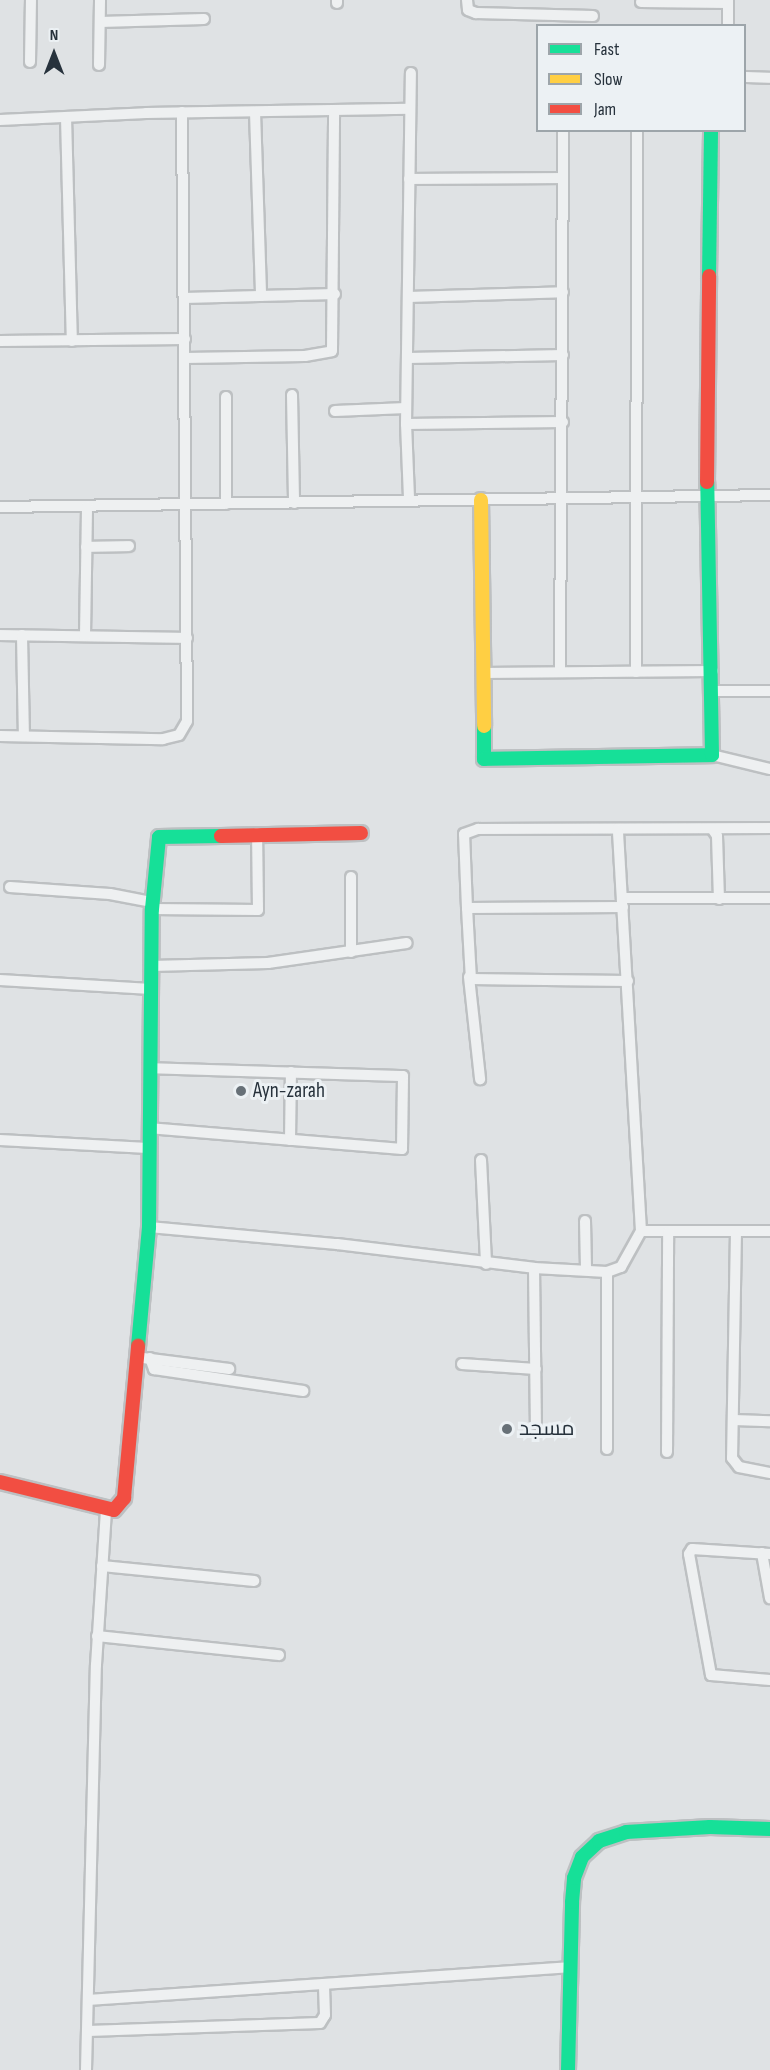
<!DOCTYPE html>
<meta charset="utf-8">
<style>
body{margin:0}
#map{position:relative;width:770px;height:2070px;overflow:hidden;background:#dfe2e4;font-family:"Sofia Sans Condensed",Cairo,sans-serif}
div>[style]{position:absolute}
.roads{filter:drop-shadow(2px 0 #bdc0c2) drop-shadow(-2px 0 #bdc0c2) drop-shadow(0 2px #bdc0c2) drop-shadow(0 -2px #bdc0c2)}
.street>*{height:10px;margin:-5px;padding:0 5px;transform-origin:5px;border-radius:5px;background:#eef0f1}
.fast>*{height:14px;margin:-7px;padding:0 7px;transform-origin:7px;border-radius:7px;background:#16e098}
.slow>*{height:14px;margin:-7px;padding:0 7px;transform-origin:7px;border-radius:7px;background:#ffcf43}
.jam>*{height:14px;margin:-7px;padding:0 7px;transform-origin:7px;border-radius:7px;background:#f24e42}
.dots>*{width:16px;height:16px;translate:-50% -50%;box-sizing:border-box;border:3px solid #ecf1f4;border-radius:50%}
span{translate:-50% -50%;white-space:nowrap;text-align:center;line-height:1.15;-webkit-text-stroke:6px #ecf1f4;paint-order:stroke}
.poi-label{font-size:21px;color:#27323c}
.left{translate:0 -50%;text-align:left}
.legend{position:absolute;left:536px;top:24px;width:210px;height:108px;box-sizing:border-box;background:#ecf1f4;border:2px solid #9da5aa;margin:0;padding:8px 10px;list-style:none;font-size:18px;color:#27323c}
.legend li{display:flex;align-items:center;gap:12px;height:30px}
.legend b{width:30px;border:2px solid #9da5aa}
.north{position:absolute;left:24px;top:24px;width:60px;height:60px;-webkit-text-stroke:4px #ecf1f4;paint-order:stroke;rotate:0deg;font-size:16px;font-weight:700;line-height:24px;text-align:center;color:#27323c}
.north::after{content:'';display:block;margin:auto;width:21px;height:27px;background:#27323c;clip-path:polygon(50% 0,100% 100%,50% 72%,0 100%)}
</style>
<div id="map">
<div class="roads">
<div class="street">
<div style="left:467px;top:0;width:10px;rotate:84deg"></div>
<div style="left:468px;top:10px;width:9px;rotate:21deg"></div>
<div style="left:476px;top:13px;width:117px;rotate:1.5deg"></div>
<div style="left:728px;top:0;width:26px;rotate:90deg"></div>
<div style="left:641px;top:2px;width:87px;rotate:0.7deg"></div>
<div style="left:337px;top:3px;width:3px;rotate:-90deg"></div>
<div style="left:100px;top:22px;width:104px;rotate:-1.7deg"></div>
<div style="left:30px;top:62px;width:62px;rotate:-89.1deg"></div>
<div style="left:99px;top:65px;width:65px;rotate:-89.1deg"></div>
<div style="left:744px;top:77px;width:26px;rotate:2deg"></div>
<div style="left:255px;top:112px;width:184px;rotate:88.1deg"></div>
<div style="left:66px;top:117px;width:224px;rotate:88.5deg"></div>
<div style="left:0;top:120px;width:146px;rotate:-2.7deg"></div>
<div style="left:146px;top:113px;width:264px;rotate:-0.9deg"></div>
<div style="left:409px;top:179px;width:154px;rotate:-0.4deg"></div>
<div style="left:408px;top:297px;width:155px;rotate:-1.8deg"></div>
<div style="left:184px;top:298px;width:151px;rotate:-1.5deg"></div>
<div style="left:0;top:341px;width:185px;rotate:-0.6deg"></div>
<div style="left:185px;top:358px;width:120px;rotate:-1deg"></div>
<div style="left:305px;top:356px;width:27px;rotate:-10deg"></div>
<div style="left:332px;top:351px;width:241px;rotate:-89.5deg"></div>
<div style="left:408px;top:358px;width:155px;rotate:-1.1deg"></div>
<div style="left:292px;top:395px;width:108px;rotate:88.9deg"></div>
<div style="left:226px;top:397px;width:107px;rotate:90deg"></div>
<div style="left:335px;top:411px;width:71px;rotate:-2.4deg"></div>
<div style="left:406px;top:424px;width:157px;rotate:-0.7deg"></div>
<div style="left:409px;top:498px;width:74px;rotate:-92.3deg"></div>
<div style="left:406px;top:424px;width:351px;rotate:-89.2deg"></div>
<div style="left:0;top:507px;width:770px;rotate:-0.89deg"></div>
<div style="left:86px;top:547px;width:43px;rotate:-1.3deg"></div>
<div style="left:0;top:635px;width:187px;rotate:0.9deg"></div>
<div style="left:22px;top:635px;width:101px;rotate:88.9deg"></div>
<div style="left:85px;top:636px;width:130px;rotate:-89.1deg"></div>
<div style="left:560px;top:672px;width:542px;rotate:-89.68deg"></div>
<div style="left:636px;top:672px;width:542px;rotate:-89.89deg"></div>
<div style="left:482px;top:673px;width:231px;rotate:-0.5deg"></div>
<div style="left:713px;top:691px;width:57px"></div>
<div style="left:0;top:736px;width:163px;rotate:1.1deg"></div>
<div style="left:163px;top:739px;width:16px;rotate:-14deg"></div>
<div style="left:179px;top:735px;width:16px;rotate:-60deg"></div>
<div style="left:187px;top:721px;width:609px;rotate:-90.47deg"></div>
<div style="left:712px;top:755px;width:60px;rotate:13.6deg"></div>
<div style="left:713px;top:830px;width:7px;rotate:56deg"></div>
<div style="left:717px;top:836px;width:63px;rotate:88.2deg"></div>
<div style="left:351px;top:877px;width:75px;rotate:90deg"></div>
<div style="left:10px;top:887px;width:100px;rotate:4deg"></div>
<div style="left:110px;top:894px;width:43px;rotate:10.8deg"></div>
<div style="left:622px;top:898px;width:148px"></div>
<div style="left:623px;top:907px;width:156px;rotate:179.6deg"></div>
<div style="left:467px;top:908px;width:74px;rotate:-92.3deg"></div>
<div style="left:464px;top:834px;width:15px;rotate:-20deg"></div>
<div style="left:478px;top:829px;width:292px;rotate:-0.2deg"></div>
<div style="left:467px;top:908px;width:71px;rotate:86.8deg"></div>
<div style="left:471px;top:979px;width:157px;rotate:0.7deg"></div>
<div style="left:152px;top:909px;width:106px;rotate:0.5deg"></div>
<div style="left:258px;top:910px;width:77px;rotate:-90.7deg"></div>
<div style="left:151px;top:966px;width:117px;rotate:-1.5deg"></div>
<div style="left:268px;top:963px;width:140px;rotate:-8.2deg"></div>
<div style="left:469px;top:977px;width:103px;rotate:83.8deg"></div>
<div style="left:0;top:980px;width:151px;rotate:3.4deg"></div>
<div style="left:148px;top:1128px;width:255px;rotate:4.7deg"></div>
<div style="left:402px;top:1149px;width:73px;rotate:-89.2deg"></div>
<div style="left:403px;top:1076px;width:253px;rotate:-178.2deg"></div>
<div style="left:0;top:1140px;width:148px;rotate:3.1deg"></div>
<div style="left:290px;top:1140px;width:68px;rotate:-89.2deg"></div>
<div style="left:481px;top:1160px;width:104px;rotate:87.2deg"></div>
<div style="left:585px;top:1221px;width:49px;rotate:88.8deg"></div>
<div style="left:149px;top:1227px;width:189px;rotate:5.2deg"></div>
<div style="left:337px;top:1244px;width:198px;rotate:6.9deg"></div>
<div style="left:534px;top:1268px;width:73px;rotate:3.1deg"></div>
<div style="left:607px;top:1272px;width:15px;rotate:-20deg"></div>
<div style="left:621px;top:1267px;width:41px;rotate:-60.9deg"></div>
<div style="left:641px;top:1231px;width:402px;rotate:-93.3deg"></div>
<div style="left:641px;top:1231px;width:129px"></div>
<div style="left:736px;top:1231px;width:227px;rotate:91deg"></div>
<div style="left:732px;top:1458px;width:11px;rotate:52deg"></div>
<div style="left:739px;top:1467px;width:32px;rotate:11deg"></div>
<div style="left:534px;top:1268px;width:155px;rotate:89.3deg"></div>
<div style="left:143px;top:1358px;width:87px;rotate:7.3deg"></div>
<div style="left:150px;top:1358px;width:12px;rotate:70deg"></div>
<div style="left:154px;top:1369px;width:151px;rotate:8.4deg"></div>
<div style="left:462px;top:1364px;width:74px;rotate:3.9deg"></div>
<div style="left:734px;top:1420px;width:36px;rotate:2deg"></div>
<div style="left:607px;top:1449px;width:177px;rotate:-90deg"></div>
<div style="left:667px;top:1452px;width:220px;rotate:-89.7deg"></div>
<div style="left:762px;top:1553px;width:46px;rotate:79.9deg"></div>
<div style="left:770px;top:1554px;width:78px;rotate:-176.3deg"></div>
<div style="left:692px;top:1549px;width:6px;rotate:121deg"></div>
<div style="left:689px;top:1554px;width:123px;rotate:79.7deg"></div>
<div style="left:711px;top:1675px;width:59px;rotate:4.8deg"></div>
<div style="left:102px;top:1566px;width:153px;rotate:5.6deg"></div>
<div style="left:97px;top:1636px;width:183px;rotate:6deg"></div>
<div style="left:89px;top:2000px;width:483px;rotate:-3.9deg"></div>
<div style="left:88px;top:2031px;width:232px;rotate:-2deg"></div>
<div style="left:320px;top:2023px;width:9px;rotate:-58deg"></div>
<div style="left:325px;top:2015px;width:31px;rotate:-92deg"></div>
<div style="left:86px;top:2070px;width:405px;rotate:-88.6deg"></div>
<div style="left:96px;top:1665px;width:156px;rotate:-86.3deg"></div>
</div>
<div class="fast">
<div style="left:709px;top:276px;width:146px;rotate:-89.2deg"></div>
<div style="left:484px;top:726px;width:33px;rotate:90deg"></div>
<div style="left:484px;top:759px;width:228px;rotate:-1deg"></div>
<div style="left:712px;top:755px;width:273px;rotate:-91deg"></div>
<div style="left:138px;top:1346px;width:120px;rotate:-84.7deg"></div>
<div style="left:149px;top:1227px;width:318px;rotate:-89.5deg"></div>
<div style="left:152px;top:909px;width:72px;rotate:-84.4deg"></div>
<div style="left:159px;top:837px;width:62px;rotate:-0.9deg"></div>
<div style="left:568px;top:2070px;width:168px;rotate:-88.6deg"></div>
<div style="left:572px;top:1902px;width:24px;rotate:-85deg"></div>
<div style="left:574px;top:1878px;width:22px;rotate:-69deg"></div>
<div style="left:582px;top:1857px;width:23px;rotate:-43deg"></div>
<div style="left:599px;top:1841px;width:28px;rotate:-18deg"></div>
<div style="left:626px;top:1832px;width:84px;rotate:-3.4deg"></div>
<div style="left:710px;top:1827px;width:60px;rotate:1.9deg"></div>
</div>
<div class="slow">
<div style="left:481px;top:500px;width:226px;rotate:89.2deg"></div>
</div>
<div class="jam">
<div style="left:707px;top:482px;width:206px;rotate:-89.4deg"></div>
<div style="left:221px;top:836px;width:140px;rotate:-1.2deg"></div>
<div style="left:0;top:1482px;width:117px;rotate:13.8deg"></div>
<div style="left:114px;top:1510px;width:16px;rotate:-50deg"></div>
<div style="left:124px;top:1498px;width:153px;rotate:-84.7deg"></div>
</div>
</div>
<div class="dots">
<div style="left:241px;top:1091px;background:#677077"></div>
<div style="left:507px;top:1429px;background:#677077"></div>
</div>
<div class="poi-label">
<span class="left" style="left:253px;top:1091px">Ayn-zarah</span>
<span class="left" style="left:519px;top:1429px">مسجد</span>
</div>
<ul class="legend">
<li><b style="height:8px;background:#16e098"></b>Fast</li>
<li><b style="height:8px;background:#ffcf43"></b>Slow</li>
<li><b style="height:8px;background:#f24e42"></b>Jam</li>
</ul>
<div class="north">N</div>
</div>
